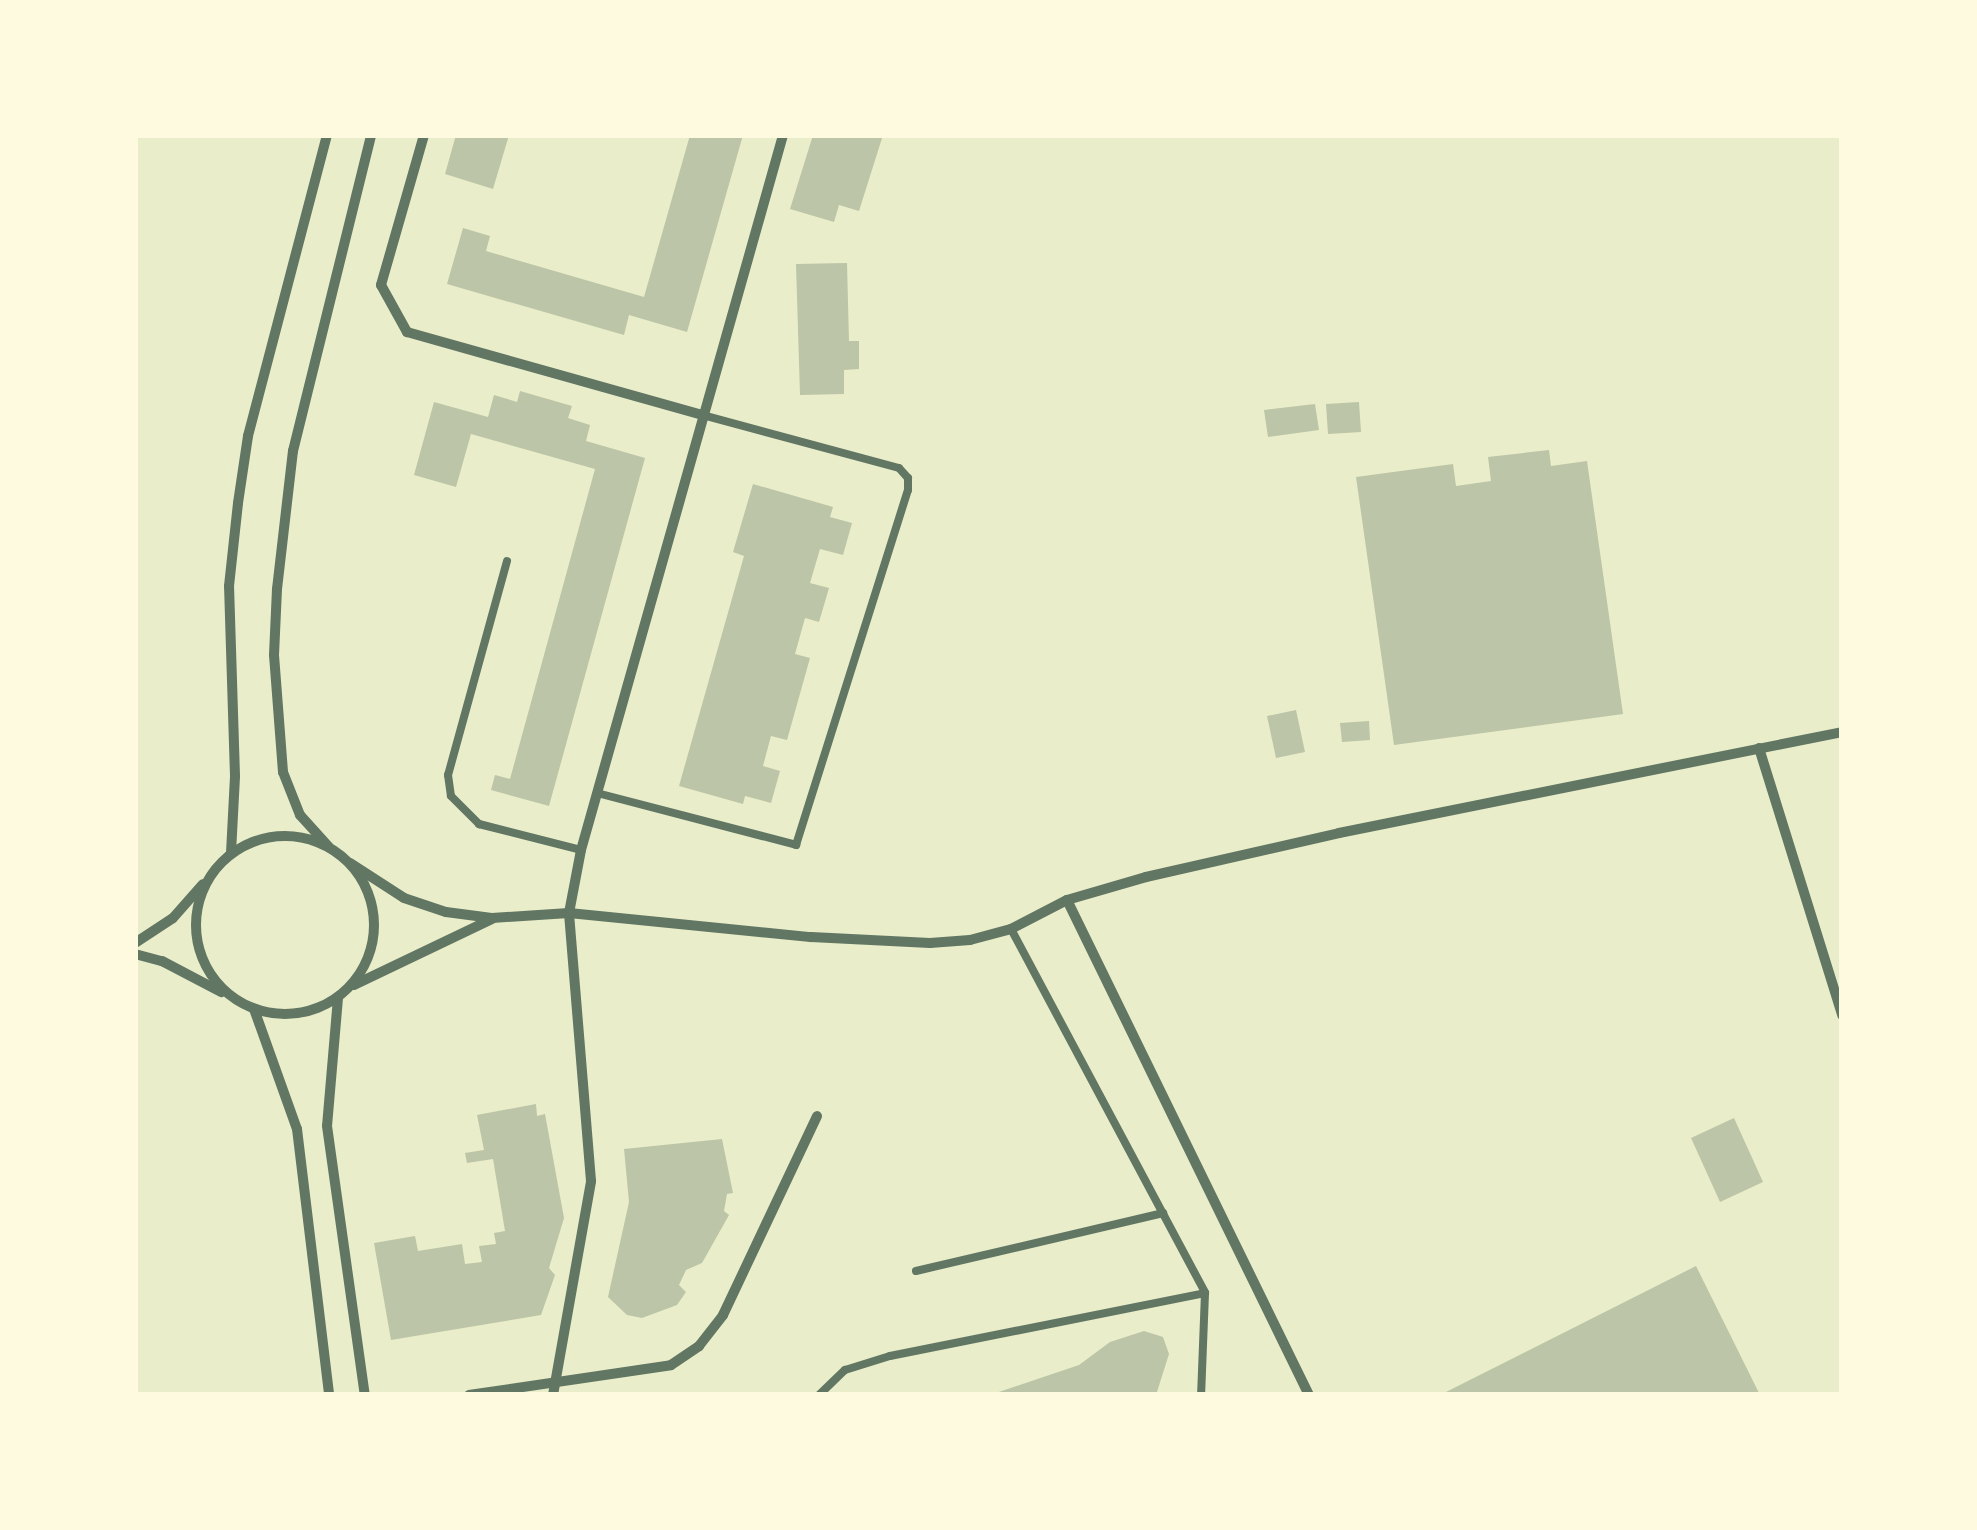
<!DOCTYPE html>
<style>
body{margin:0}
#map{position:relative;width:1977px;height:1530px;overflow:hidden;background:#e9edc9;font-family:Spectral,serif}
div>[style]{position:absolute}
.building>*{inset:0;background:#bcc5a7}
.service>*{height:8px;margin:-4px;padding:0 4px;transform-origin:4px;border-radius:4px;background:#617663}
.minor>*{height:10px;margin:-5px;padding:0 5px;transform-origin:5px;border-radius:5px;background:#617663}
.minor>.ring{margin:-5px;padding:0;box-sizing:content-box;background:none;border:10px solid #617663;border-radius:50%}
span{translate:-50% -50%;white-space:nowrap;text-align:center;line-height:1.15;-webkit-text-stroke:10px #fefae0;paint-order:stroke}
.frame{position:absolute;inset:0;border:138px solid #fefae0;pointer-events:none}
</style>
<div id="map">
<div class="building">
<div style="clip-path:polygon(456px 135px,509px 135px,493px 189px,445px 174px)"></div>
<div style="clip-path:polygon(690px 135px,743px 135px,687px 332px,629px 315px,624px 335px,447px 284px,463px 228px,490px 236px,486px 251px,644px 297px)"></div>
<div style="clip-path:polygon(813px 135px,883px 135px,859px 211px,839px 205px,834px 222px,790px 209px)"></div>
<div style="clip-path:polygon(847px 263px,849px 341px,859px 341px,859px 369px,844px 370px,844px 394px,800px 395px,796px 264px)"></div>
<div style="clip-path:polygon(520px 391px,572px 406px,568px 418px,590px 425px,586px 441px,645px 458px,549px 806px,491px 790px,495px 775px,510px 779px,595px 469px,471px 434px,456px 487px,414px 475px,434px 402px,488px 417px,494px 395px,517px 402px)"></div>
<div style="clip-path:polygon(1359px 402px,1361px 432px,1328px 434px,1326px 404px)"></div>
<div style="clip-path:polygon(1315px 404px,1319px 430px,1268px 437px,1264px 410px)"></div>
<div style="clip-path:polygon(1549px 450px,1551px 466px,1587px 461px,1623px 714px,1394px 745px,1356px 477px,1453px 464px,1456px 486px,1491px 481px,1488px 457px)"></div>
<div style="clip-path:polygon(753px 484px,833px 507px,830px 517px,852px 523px,843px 555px,820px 549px,810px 583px,829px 588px,819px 622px,805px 618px,795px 654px,810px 658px,787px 740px,771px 736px,763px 766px,780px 771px,771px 803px,745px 796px,743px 804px,679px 786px,744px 556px,733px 552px)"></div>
<div style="clip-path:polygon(1296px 710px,1305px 752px,1276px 758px,1267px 716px)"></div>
<div style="clip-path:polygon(1369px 721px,1370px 740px,1342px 742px,1340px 723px)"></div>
<div style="clip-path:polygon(536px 1104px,537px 1116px,545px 1114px,564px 1218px,549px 1268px,555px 1275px,541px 1315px,391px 1340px,374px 1243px,415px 1236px,418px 1251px,462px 1244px,465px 1264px,482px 1262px,479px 1246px,496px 1244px,494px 1233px,505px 1231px,493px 1159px,467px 1163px,465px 1153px,484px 1150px,477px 1115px)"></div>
<div style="clip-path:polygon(1734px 1118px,1763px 1182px,1720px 1202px,1691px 1138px)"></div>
<div style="clip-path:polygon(722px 1139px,733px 1193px,727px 1194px,724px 1211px,729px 1215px,702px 1263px,686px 1270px,679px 1285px,686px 1292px,677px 1305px,642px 1318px,627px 1315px,608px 1297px,629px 1202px,624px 1149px)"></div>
<div style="clip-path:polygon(1696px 1266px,1760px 1395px,1440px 1395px)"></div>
<div style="clip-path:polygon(1144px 1331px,1163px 1337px,1169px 1354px,1156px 1395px,990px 1395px,1079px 1365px,1110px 1342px)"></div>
</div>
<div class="service">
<div style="left:507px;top:561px;width:222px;rotate:105.4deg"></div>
<div style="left:448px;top:775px;width:21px;rotate:82deg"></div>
<div style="left:451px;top:796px;width:40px;rotate:45deg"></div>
<div style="left:479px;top:824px;width:105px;rotate:14.3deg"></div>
<div style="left:597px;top:793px;width:206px;rotate:14.6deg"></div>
<div style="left:796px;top:845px;width:372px;rotate:-72.5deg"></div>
<div style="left:908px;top:490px;width:12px;rotate:-90deg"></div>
<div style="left:908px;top:478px;width:13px;rotate:-132deg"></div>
<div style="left:899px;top:468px;width:204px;rotate:-164.9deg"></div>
<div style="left:1011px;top:929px;width:412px;rotate:61.9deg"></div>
<div style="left:1205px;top:1293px;width:102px;rotate:92.2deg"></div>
<div style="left:916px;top:1271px;width:254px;rotate:-13.2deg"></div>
<div style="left:819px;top:1395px;width:36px;rotate:-44deg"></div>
<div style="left:845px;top:1370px;width:47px;rotate:-17.3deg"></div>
<div style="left:890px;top:1356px;width:321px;rotate:-11.3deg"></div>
</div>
<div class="minor">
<div style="left:424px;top:135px;width:156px;rotate:106deg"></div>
<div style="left:381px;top:285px;width:54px;rotate:61deg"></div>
<div style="left:407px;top:332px;width:306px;rotate:15.7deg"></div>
<div style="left:1759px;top:748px;width:280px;rotate:72.7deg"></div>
<div class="ring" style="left:196px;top:836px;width:168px;height:168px"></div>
<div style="left:329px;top:847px;width:43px;rotate:-132.2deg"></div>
<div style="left:300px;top:815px;width:46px;rotate:-111.6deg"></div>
<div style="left:283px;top:772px;width:117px;rotate:-94.4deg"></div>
<div style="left:274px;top:655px;width:66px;rotate:-87.4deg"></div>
<div style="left:277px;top:589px;width:139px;rotate:-83.4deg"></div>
<div style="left:293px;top:451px;width:325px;rotate:-76.1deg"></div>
<div style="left:231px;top:853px;width:77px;rotate:-87deg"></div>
<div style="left:235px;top:776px;width:190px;rotate:-91.8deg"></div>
<div style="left:229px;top:586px;width:83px;rotate:-83.8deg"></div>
<div style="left:238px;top:503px;width:68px;rotate:-81.5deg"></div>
<div style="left:248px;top:436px;width:311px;rotate:-75.3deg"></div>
<div style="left:350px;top:863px;width:64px;rotate:32.9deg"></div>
<div style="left:404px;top:898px;width:44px;rotate:18.4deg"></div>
<div style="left:446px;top:912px;width:46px;rotate:7.4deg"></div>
<div style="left:492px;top:918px;width:77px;rotate:-3.7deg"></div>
<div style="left:569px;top:913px;width:243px;rotate:5.7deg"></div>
<div style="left:811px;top:937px;width:119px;rotate:2.9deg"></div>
<div style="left:930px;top:943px;width:40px;rotate:-4.3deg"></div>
<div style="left:970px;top:940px;width:42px;rotate:-15deg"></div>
<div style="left:1011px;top:929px;width:63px;rotate:-27.4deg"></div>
<div style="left:1067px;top:900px;width:82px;rotate:-16.2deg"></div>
<div style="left:1146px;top:877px;width:198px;rotate:-12.8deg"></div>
<div style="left:1339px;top:833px;width:513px;rotate:-11.35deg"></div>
<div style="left:1067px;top:900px;width:551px;rotate:63.95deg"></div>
<div style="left:135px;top:943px;width:45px;rotate:-33.3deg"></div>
<div style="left:173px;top:918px;width:45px;rotate:-48.6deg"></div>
<div style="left:135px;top:954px;width:28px;rotate:15deg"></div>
<div style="left:162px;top:961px;width:67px;rotate:27.7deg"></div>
<div style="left:354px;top:985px;width:153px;rotate:-25.6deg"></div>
<div style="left:338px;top:998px;width:128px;rotate:94.9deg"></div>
<div style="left:327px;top:1126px;width:272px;rotate:82deg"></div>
<div style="left:254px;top:1009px;width:127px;rotate:70.3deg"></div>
<div style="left:297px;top:1129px;width:268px;rotate:83.1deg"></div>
<div style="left:469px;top:1395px;width:204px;rotate:-8.4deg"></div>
<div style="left:671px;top:1365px;width:34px;rotate:-34deg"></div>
<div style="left:699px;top:1346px;width:39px;rotate:-52deg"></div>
<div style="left:723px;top:1315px;width:220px;rotate:-64.7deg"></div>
<div style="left:553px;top:1395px;width:217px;rotate:-79.9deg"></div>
<div style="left:591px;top:1181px;width:269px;rotate:-94.7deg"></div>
<div style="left:569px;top:913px;width:64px;rotate:-79.2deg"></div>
<div style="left:581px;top:850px;width:743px;rotate:-74.22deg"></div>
</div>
<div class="frame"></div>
</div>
